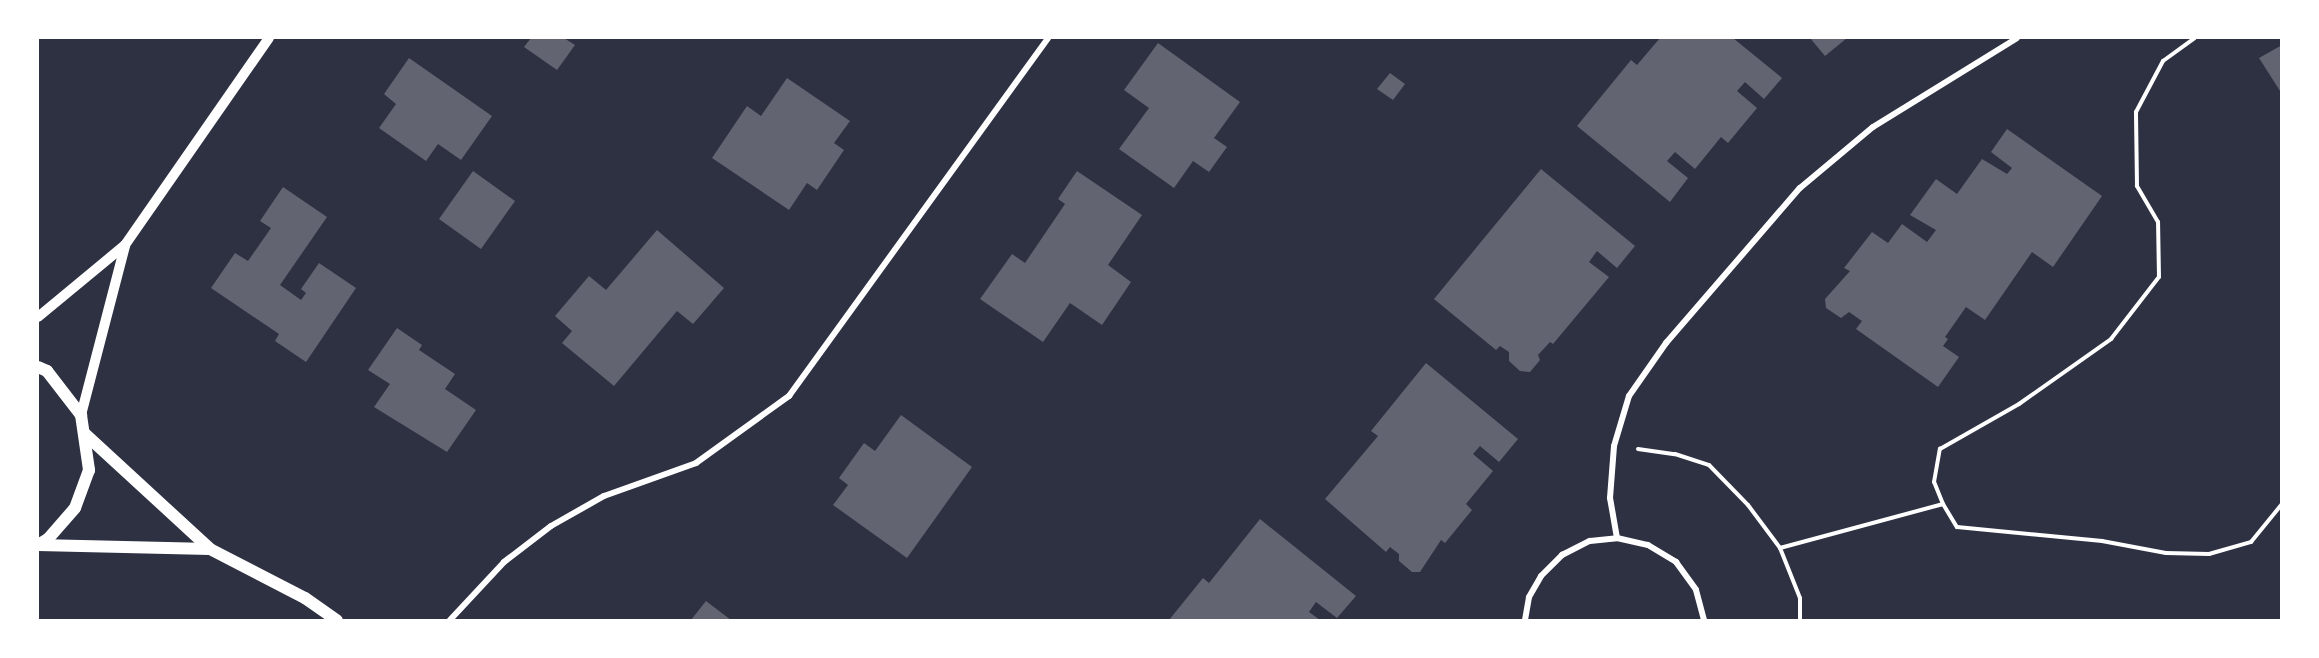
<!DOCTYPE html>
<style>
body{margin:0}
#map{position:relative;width:2319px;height:658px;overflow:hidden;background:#2d3142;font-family:Signika,sans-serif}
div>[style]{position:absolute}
.building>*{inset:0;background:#626471}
.path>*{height:4px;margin:-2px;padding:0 2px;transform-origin:2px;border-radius:2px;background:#fff}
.minor>*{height:6px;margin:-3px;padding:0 3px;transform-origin:3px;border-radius:3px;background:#fff}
.tertiary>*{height:10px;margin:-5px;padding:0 5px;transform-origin:5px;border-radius:5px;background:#fff}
.secondary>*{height:12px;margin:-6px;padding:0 6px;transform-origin:6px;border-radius:6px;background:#fff}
span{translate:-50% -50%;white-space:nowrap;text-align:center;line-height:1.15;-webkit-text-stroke:6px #fff;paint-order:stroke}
.frame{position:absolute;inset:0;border:39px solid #fff;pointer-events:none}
</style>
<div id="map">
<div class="building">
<div style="clip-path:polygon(531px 38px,564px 38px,575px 45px,557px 70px,524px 47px)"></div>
<div style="clip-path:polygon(1660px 38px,1733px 38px,1782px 78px,1764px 99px,1745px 82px,1737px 91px,1757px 108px,1728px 143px,1721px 137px,1695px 169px,1675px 152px,1667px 161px,1688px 178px,1670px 202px,1577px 126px,1631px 60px,1637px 65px)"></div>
<div style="clip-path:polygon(1810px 38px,1847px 38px,1825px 56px)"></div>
<div style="clip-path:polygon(1158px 43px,1240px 102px,1214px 138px,1227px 147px,1209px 172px,1193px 161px,1174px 188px,1119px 149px,1149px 108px,1124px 90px)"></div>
<div style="clip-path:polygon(2282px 45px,2282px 94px,2259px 58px)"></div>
<div style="clip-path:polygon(409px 58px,492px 116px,461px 160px,438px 144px,426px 161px,379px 128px,396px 104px,384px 94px)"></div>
<div style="clip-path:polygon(1390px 73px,1405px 84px,1393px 100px,1377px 89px)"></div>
<div style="clip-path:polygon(787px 78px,850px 121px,834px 143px,844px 150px,817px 190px,807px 183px,789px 210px,712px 158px,747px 106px,761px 116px)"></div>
<div style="clip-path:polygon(2007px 129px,2102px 196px,2053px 267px,2032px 252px,1985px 320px,1966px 307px,1945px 337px,1948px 339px,1943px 346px,1959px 357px,1938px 387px,1856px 329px,1862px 321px,1849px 312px,1841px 318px,1826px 308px,1825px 299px,1850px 271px,1844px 268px,1872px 232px,1888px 243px,1902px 224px,1927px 242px,1936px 230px,1910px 215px,1936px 179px,1957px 194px,1982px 159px,2007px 174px,2012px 168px,1991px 152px)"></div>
<div style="clip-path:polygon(1541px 169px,1635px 246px,1617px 268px,1597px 251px,1589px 262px,1609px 277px,1553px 344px,1550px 342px,1538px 355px,1540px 360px,1530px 372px,1520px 371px,1509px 361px,1509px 352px,1500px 346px,1496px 350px,1434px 299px)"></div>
<div style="clip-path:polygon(473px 171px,515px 201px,481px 249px,439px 219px)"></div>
<div style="clip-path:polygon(1077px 171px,1142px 215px,1108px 265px,1131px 282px,1102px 325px,1070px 303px,1043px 342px,980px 299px,1012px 254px,1025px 263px,1065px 204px,1058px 199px)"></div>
<div style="clip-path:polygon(283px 187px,327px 217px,280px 285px,301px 300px,306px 293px,301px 289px,319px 263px,356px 288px,306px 362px,275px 341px,279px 334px,211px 288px,235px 253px,248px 261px,271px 228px,260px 221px)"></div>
<div style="clip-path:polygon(657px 230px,724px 288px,693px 324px,677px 311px,614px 386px,562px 343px,572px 331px,555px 316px,589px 276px,606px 290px)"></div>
<div style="clip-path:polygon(397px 328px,422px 345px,419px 350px,455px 374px,445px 389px,476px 410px,447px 452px,374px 407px,390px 384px,368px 370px)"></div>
<div style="clip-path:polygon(1426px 363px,1518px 439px,1499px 462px,1480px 446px,1473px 454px,1493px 471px,1466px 504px,1472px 510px,1445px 543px,1441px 540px,1420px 572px,1412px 572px,1399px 561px,1399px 554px,1390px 547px,1386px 552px,1325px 499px,1378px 436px,1371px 431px)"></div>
<div style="clip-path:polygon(901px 415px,972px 467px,907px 558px,833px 505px,848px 485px,839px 478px,864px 443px,875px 451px)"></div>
<div style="clip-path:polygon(1260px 519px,1356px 596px,1337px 618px,1316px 602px,1309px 612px,1320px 620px,1169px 620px,1203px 578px,1209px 583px)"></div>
<div style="clip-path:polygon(706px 601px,731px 620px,691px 620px)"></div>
</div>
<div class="path">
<div style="left:1638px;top:449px;width:37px;rotate:8deg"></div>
<div style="left:1675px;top:454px;width:36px;rotate:18deg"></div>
<div style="left:1709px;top:465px;width:56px;rotate:45.7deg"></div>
<div style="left:1748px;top:505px;width:54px;rotate:53.3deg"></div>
<div style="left:1943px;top:504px;width:24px;rotate:-112deg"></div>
<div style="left:1934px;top:482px;width:34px;rotate:-80deg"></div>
<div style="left:1940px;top:449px;width:91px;rotate:-29.7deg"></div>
<div style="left:2019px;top:404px;width:113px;rotate:-35.2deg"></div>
<div style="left:2111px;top:339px;width:78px;rotate:-52.3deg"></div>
<div style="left:2159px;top:277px;width:55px;rotate:-91deg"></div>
<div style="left:2158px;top:222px;width:42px;rotate:-120.3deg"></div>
<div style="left:2137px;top:186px;width:74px;rotate:-90.8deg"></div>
<div style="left:2136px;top:112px;width:58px;rotate:-62.1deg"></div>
<div style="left:2163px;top:61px;width:39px;rotate:-36deg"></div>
<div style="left:1800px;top:620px;width:22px;rotate:-90deg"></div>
<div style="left:1800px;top:598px;width:54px;rotate:-111.8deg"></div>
<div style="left:1780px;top:548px;width:169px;rotate:-15.1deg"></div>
<div style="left:1943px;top:504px;width:27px;rotate:59deg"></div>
<div style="left:1957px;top:527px;width:146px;rotate:5.5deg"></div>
<div style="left:2102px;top:541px;width:65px;rotate:10.6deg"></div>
<div style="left:2166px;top:553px;width:43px;rotate:1.3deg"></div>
<div style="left:2209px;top:554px;width:44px;rotate:-15.9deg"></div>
<div style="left:2251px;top:542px;width:49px;rotate:-50.8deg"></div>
</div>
<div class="minor">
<div style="left:1617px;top:538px;width:41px;rotate:-99.9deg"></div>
<div style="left:1610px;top:498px;width:52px;rotate:-85.6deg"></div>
<div style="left:1614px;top:446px;width:52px;rotate:-73.3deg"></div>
<div style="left:1629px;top:396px;width:65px;rotate:-55.1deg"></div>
<div style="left:1666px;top:343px;width:205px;rotate:-49.2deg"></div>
<div style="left:1800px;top:188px;width:95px;rotate:-39.9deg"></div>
<div style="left:1873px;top:127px;width:169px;rotate:-31.7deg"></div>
<div style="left:450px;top:620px;width:79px;rotate:-47deg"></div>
<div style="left:504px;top:562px;width:59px;rotate:-37.5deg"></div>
<div style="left:551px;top:526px;width:61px;rotate:-29.5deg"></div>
<div style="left:604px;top:496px;width:98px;rotate:-19.7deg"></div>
<div style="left:696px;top:463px;width:115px;rotate:-35.8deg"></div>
<div style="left:789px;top:396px;width:442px;rotate:-54.1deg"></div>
<div style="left:1525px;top:620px;width:23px;rotate:-80deg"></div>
<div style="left:1529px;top:597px;width:24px;rotate:-60deg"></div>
<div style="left:1541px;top:576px;width:30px;rotate:-45deg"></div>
<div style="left:1562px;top:555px;width:31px;rotate:-27deg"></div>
<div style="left:1590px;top:541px;width:27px;rotate:-6deg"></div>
<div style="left:1617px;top:538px;width:32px;rotate:13deg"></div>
<div style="left:1648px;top:545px;width:33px;rotate:31deg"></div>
<div style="left:1676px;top:562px;width:34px;rotate:54deg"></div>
<div style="left:1696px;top:590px;width:31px;rotate:75deg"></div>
</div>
<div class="tertiary">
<div style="left:38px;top:317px;width:113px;rotate:-39.6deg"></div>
<div style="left:125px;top:245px;width:252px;rotate:-55.2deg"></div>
<div style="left:81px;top:415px;width:175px;rotate:-75.4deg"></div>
</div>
<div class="secondary">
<div style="left:38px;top:367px;width:10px;rotate:24deg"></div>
<div style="left:47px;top:371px;width:56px;rotate:52.3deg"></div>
<div style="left:81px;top:415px;width:56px;rotate:81.7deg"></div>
<div style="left:89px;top:470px;width:40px;rotate:110.2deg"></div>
<div style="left:75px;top:508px;width:41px;rotate:131.1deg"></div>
<div style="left:48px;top:539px;width:12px;rotate:149deg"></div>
<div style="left:84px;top:433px;width:171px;rotate:42.6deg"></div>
<div style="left:210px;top:549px;width:107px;rotate:27.3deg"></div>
<div style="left:305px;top:598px;width:39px;rotate:35deg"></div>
<div style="left:38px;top:545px;width:172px;rotate:1.3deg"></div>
</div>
<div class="frame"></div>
</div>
